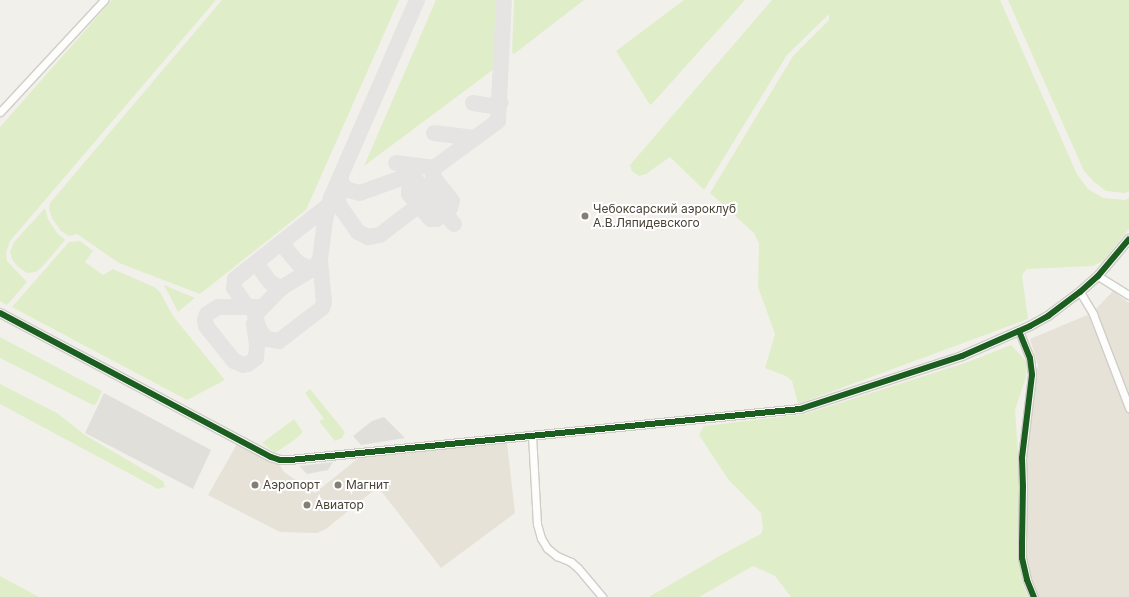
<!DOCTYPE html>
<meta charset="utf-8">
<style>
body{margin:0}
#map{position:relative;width:1129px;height:597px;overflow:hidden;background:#f2f0eb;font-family:Inter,sans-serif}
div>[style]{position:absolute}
.residential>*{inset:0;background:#e6e2d8}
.green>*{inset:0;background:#dfeec9}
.parking>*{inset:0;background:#e1dfda}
.taxiway>*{height:16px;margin:-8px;padding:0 8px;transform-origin:8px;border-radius:8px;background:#e6e4e2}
.roads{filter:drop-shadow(1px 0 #d0cdc8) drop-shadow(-1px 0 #d0cdc8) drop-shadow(0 1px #d0cdc8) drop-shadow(0 -1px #d0cdc8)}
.minor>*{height:7px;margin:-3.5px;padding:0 3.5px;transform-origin:3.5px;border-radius:3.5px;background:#fdfdfc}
.tertiary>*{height:8px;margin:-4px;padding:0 4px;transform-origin:4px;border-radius:4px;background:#fdfdfc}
.cycleway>*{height:6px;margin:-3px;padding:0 3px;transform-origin:3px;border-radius:3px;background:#1b5e20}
.dots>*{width:11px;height:11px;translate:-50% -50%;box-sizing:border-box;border:2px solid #fff;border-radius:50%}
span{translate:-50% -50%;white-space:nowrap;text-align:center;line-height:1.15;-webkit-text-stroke:4px #fff;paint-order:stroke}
.poi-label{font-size:12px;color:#494236}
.left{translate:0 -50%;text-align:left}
</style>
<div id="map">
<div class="residential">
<div style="clip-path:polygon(1113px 291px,1129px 303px,1129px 597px,1033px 597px,1025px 559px,1026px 460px,1029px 411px,1038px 365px,1030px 339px,1092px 313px)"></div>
<div style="clip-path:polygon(507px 443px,515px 513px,441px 568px,378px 487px,326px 529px,317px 533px,280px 532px,208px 495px,237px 444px,279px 464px,284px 472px,315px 493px,361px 456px)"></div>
</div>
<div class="green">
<div style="clip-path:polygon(112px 0,216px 0,10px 241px,6px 253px,7px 261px,27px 282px,7px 305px,0 301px,0 127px)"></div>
<div style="clip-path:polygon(222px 0,399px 0,306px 210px,200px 294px,119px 263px,77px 234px,69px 236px,61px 231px,52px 218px,49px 209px,50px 203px)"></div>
<div style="clip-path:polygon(436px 0,496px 0,494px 69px,364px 166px)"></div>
<div style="clip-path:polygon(514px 0,584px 0,514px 54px,512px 52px)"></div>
<div style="clip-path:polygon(684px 0,745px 0,652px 104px,650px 105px,616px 51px)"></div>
<div style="clip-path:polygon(772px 0,1000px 0,1077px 174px,1088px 189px,1103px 198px,1125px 200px,1129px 198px,1129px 229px,1103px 261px,1093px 266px,1027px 269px,1022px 275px,1028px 319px,798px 404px,792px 381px,786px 376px,765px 368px,775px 334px,758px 287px,759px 244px,754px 233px,710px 193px,793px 56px,829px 20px,829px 14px,787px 55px,704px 190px,670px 157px,646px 174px,639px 176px,632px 171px,630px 165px)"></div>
<div style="clip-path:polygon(1008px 0,1129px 0,1129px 191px,1125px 193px,1106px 191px,1094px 182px,1084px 171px)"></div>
<div style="clip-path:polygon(45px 208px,48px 219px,57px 233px,65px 240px,43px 266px,36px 272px,27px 273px,17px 266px,12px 259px,10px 252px,14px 242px)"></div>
<div style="clip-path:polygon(80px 241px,93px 251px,85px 262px,103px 275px,113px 269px,154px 287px,160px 292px,173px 316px,225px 380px,187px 400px,12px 307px,69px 242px)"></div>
<div style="clip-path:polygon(164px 285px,195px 298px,178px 312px)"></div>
<div style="clip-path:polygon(0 337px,102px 391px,96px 404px,93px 405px,0 358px)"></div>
<div style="clip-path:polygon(1011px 345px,1027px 362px,1026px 377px,1015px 410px,1020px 479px,1019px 543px,1023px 584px,1028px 597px,791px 597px,775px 576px,753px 566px,699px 597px,649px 597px,723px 554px,761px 534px,763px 528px,761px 513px,728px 479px,699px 435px,704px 426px,805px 414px,968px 362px)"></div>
<div style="clip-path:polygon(0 384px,57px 413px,85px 435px,163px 481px,165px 487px,158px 489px,0 404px)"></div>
<div style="clip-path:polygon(310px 389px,345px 432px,342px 438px,335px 441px,319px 421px,324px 419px,305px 393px)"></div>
<div style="clip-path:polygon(294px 419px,303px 432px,297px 438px,275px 453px,262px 443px)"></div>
<div style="clip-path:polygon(0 576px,39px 597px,0 597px)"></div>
</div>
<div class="parking">
<div style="clip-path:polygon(104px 393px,211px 450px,193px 489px,85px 433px)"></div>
<div style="clip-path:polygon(384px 417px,405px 438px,361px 445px,353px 436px,372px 421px)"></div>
<div style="clip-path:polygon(333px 462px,328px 470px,307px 474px,299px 466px)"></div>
</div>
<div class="taxiway">
<div style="left:473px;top:103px;width:20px;rotate:9deg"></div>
<div style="left:493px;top:106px;width:8px;rotate:-23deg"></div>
<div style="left:434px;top:133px;width:41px;rotate:7deg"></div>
<div style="left:396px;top:163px;width:38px;rotate:7deg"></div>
<div style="left:337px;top:187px;width:18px;rotate:84deg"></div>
<div style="left:339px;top:205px;width:33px;rotate:55deg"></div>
<div style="left:358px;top:232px;width:11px;rotate:27deg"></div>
<div style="left:368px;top:237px;width:12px;rotate:-9deg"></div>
<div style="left:380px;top:235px;width:49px;rotate:-37.6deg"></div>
<div style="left:419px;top:205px;width:7px;rotate:-63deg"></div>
<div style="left:422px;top:199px;width:13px;rotate:-94deg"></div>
<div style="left:421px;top:186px;width:9px;rotate:-131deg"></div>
<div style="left:415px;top:179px;width:4px;rotate:-153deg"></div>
<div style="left:411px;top:177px;width:12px;rotate:171deg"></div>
<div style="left:399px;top:179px;width:41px;rotate:160.3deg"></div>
<div style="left:360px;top:193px;width:12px;rotate:-166deg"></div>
<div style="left:348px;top:190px;width:8px;rotate:-140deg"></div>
<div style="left:342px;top:185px;width:7px;rotate:-106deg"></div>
<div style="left:454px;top:224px;width:15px;rotate:-132deg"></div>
<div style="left:444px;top:213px;width:35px;rotate:-130deg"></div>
<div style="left:421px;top:186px;width:6px;rotate:171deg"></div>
<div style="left:415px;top:187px;width:7px;rotate:146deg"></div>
<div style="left:409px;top:191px;width:3px;rotate:90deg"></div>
<div style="left:409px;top:194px;width:33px;rotate:49deg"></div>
<div style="left:431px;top:219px;width:5px"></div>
<div style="left:436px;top:219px;width:7px;rotate:-34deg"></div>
<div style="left:442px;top:215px;width:6px;rotate:-45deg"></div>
<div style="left:446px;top:211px;width:5px;rotate:-37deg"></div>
<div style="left:450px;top:208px;width:7px;rotate:-74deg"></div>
<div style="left:452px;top:201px;width:31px;rotate:-128deg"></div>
<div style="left:433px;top:177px;width:9px;rotate:-84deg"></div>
<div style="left:434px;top:168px;width:79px;rotate:-36.3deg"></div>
<div style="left:498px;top:121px;width:121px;rotate:-87.2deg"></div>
<div style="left:281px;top:243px;width:26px;rotate:50deg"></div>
<div style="left:298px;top:263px;width:11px;rotate:27deg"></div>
<div style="left:308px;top:268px;width:7px;rotate:-8deg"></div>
<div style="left:320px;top:260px;width:42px;rotate:84.6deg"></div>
<div style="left:324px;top:302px;width:6px;rotate:108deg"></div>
<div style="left:322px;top:308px;width:54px;rotate:142.5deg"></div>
<div style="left:279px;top:341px;width:13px;rotate:-171deg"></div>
<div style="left:266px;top:339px;width:12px;rotate:-125deg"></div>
<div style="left:259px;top:329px;width:15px;rotate:-106deg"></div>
<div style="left:255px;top:315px;width:37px;rotate:-46deg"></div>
<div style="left:281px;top:288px;width:35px;rotate:-31deg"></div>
<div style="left:311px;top:270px;width:13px;rotate:-48deg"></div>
<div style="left:320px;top:260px;width:40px;rotate:-82.9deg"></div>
<div style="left:325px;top:220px;width:23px;rotate:-75deg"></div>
<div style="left:331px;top:198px;width:216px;rotate:-66.5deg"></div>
<div style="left:256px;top:263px;width:24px;rotate:54deg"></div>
<div style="left:270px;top:282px;width:13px;rotate:29deg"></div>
<div style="left:250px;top:308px;width:5px;rotate:-143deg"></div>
<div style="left:246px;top:305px;width:21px;rotate:-125deg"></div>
<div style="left:234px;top:288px;width:9px;rotate:-84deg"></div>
<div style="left:235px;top:279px;width:120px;rotate:-38.2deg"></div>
<div style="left:254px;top:324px;width:22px;rotate:82deg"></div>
<div style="left:257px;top:346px;width:12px;rotate:95deg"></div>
<div style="left:256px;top:358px;width:10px;rotate:143deg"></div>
<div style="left:248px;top:364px;width:5px;rotate:169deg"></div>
<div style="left:243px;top:365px;width:10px;rotate:-156deg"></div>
<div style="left:234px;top:361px;width:45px;rotate:-128.7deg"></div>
<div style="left:206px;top:326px;width:6px;rotate:-99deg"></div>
<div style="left:205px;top:320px;width:6px;rotate:-72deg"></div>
<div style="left:207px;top:314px;width:13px;rotate:-32deg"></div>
<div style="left:218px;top:307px;width:44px"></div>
</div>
<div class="roads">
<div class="minor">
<div style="left:0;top:112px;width:153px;rotate:-47.1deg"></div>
<div style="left:1098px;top:276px;width:36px;rotate:32deg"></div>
<div style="left:1080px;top:292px;width:26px;rotate:59deg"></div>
<div style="left:1093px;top:314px;width:101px;rotate:69deg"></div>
<div style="left:1019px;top:331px;width:29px;rotate:68deg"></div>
<div style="left:1030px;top:358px;width:17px;rotate:83deg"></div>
<div style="left:1032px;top:375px;width:84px;rotate:96.9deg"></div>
<div style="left:1022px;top:458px;width:28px;rotate:88deg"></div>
<div style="left:1023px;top:486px;width:57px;rotate:91deg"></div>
<div style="left:1022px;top:543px;width:15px;rotate:90deg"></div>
<div style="left:1022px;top:558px;width:23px;rotate:77deg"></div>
<div style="left:1027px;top:580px;width:18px;rotate:68deg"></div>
<div style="left:532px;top:435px;width:89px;rotate:86.8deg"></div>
<div style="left:537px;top:524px;width:15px;rotate:74deg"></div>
<div style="left:541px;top:538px;width:12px;rotate:59deg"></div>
<div style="left:547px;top:548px;width:13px;rotate:39deg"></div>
<div style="left:557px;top:556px;width:15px;rotate:23deg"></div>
<div style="left:571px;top:562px;width:9px;rotate:41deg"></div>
<div style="left:578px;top:568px;width:38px;rotate:50deg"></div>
</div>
<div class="tertiary">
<div style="left:0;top:313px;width:307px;rotate:28deg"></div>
<div style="left:271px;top:457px;width:9px;rotate:18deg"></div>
<div style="left:280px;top:460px;width:10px"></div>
<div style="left:290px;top:460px;width:513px;rotate:-5.71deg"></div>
<div style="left:800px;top:409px;width:170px;rotate:-18.1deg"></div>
<div style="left:962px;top:356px;width:74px;rotate:-23.8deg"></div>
<div style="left:1030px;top:326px;width:21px;rotate:-29deg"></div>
<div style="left:1048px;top:316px;width:40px;rotate:-37deg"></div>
<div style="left:1080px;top:292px;width:24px;rotate:-42deg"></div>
<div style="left:1098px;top:276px;width:48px;rotate:-50deg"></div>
</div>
</div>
<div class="cycleway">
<div style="left:0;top:313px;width:307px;rotate:28deg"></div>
<div style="left:271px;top:457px;width:9px;rotate:18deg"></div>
<div style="left:280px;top:460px;width:10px"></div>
<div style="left:290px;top:460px;width:513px;rotate:-5.71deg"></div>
<div style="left:800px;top:409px;width:170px;rotate:-18.1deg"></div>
<div style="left:962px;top:356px;width:74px;rotate:-23.8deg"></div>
<div style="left:1030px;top:326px;width:21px;rotate:-29deg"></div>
<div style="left:1048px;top:316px;width:40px;rotate:-37deg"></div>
<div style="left:1080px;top:292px;width:24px;rotate:-42deg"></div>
<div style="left:1098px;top:276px;width:48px;rotate:-50deg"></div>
<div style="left:1019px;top:331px;width:29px;rotate:68deg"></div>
<div style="left:1030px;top:358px;width:17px;rotate:83deg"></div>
<div style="left:1032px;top:375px;width:84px;rotate:96.9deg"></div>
<div style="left:1022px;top:458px;width:28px;rotate:88deg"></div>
<div style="left:1023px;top:486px;width:57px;rotate:91deg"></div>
<div style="left:1022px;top:543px;width:15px;rotate:90deg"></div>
<div style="left:1022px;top:558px;width:23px;rotate:77deg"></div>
<div style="left:1027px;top:580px;width:18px;rotate:68deg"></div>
</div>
<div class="dots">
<div style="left:585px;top:216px;background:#847f75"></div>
<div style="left:255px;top:485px;background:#847f75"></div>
<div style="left:338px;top:485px;background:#847f75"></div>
<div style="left:307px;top:505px;background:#847f75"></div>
</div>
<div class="poi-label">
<span class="left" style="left:593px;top:216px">Чебоксарский аэроклуб<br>А.В.Ляпидевского</span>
<span class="left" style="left:263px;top:485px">Аэропорт</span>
<span class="left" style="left:346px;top:485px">Магнит</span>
<span class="left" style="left:315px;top:505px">Авиатор</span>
</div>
</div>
